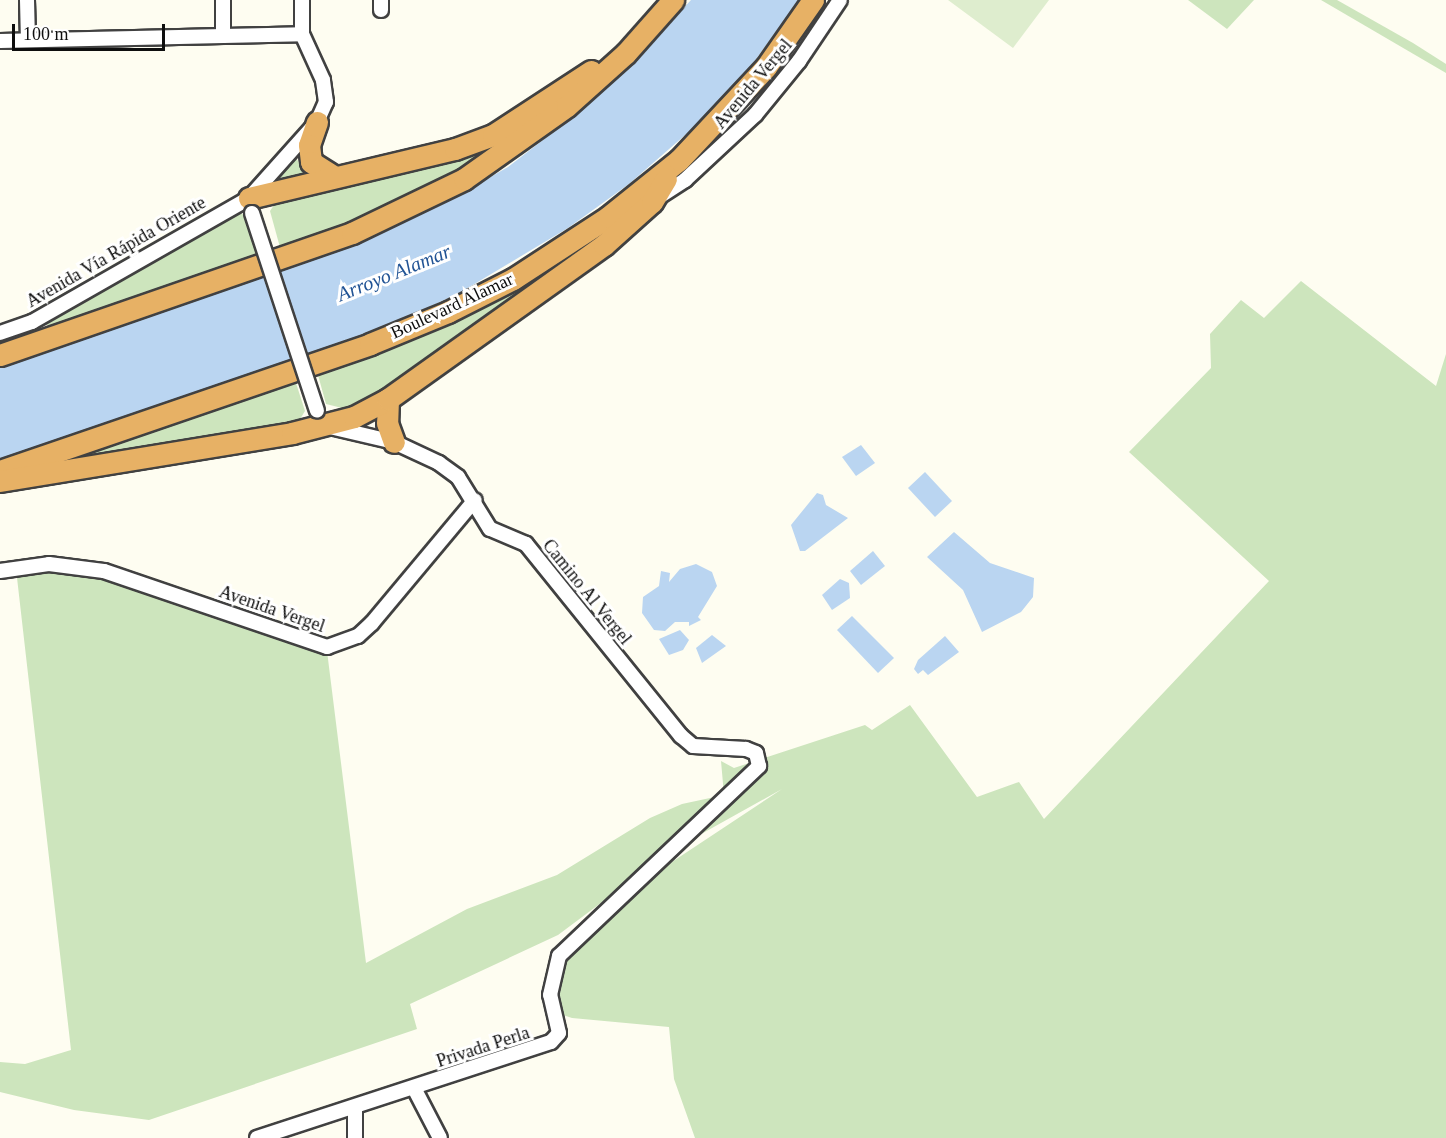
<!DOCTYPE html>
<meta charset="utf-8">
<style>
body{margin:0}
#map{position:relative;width:1446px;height:1138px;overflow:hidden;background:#fefdf1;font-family:"Times New Roman",serif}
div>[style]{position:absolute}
.green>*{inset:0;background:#cde5bd}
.pitch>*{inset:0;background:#deedce}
.water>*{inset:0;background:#bad5f1}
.roads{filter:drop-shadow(2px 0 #414141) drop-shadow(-2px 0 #414141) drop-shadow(0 2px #414141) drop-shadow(0 -2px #414141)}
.minor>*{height:14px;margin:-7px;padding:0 7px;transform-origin:7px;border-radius:7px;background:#fff}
.highway>*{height:21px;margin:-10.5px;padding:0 10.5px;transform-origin:10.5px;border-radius:10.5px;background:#e7b165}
.bridges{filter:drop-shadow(2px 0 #414141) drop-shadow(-2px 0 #414141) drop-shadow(0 2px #414141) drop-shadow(0 -2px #414141)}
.minor-bridge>*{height:14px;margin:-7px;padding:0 7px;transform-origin:7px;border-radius:7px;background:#fff}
span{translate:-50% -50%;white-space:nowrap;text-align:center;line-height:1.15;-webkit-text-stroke:6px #fff;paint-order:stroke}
.street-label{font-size:18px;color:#0e0e0e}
.water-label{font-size:20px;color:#225495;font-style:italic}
.scale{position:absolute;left:12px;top:24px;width:153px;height:27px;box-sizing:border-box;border:3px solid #0e0e0e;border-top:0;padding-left:8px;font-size:18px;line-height:21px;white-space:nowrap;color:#0e0e0e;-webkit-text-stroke:4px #fff;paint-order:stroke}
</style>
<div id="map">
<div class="green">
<div style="clip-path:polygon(1188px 0,1254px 0,1227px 29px)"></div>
<div style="clip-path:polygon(1321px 0,1337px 0,1413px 43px,1446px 64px,1446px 73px)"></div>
<div style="clip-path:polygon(525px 131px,405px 202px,281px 251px,270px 211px,276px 202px)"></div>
<div style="clip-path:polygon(296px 158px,307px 175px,277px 180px,286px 168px)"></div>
<div style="clip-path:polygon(236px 212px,248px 216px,261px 256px,48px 329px,47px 323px,90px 294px)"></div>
<div style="clip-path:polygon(549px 273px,397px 385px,360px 405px,342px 408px,326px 404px,318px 375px,434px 332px)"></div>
<div style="clip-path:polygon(1301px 281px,1436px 386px,1446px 354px,1446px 1138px,695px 1138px,674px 1079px,669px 1027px,572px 1018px,554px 1012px,560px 956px,610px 903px,782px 789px,669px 852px,558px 935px,410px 1004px,417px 1029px,149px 1120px,74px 1110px,0 1092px,0 1062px,25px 1064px,71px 1050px,16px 569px,100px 569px,326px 643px,366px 963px,467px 909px,557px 875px,650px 818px,682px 804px,724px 795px,721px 761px,734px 768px,865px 725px,872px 730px,910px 705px,977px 797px,1019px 782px,1044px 819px,1269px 581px,1129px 452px,1211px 368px,1210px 334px,1241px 300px,1264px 318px)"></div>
<div style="clip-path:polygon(295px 380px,305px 411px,297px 424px,25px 469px)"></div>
</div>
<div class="pitch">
<div style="clip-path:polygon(948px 0,1049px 0,1013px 48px)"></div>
</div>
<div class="water">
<div style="clip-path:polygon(691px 0,799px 0,751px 66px,692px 129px,629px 184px,568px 228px,461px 292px,394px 324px,0 460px,0 366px,373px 236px,441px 205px,508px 167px,561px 126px,619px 77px)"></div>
<div style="clip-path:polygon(861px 445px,875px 463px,856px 476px,842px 457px)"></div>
<div style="clip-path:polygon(925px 472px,952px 501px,935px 517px,908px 488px)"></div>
<div style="clip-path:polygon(817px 493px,823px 495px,826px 505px,848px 518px,805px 551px,800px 551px,791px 525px)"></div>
<div style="clip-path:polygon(954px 532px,990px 563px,1034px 578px,1033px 597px,1021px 612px,982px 632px,963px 590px,927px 557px)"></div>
<div style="clip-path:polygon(873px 551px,885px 566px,861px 585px,850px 571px)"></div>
<div style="clip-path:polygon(696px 564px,712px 572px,717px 586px,698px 617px,701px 620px,689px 626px,689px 622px,675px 622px,665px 631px,654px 630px,642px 613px,643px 597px,659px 586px,661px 571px,670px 573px,669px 582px,680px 569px)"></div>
<div style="clip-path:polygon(840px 579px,849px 583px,850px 598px,832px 610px,822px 595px)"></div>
<div style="clip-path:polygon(852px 616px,894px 658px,878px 673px,837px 630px)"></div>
<div style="clip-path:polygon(680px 630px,689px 640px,683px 650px,669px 655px,659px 639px)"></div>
<div style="clip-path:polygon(712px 635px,726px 646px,702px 663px,696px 648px)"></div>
<div style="clip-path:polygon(945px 636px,959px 652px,928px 675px,923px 670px,918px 674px,914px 669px,918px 660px)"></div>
</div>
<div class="roads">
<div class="minor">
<div style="left:27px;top:0;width:40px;rotate:88.6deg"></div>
<div style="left:223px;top:0;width:36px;rotate:90deg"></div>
<div style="left:381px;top:10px;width:10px;rotate:-90deg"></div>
<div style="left:0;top:41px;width:302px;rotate:-1.3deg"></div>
<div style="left:250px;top:197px;width:101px;rotate:-48.2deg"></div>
<div style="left:317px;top:122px;width:22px;rotate:-66deg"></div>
<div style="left:326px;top:102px;width:22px;rotate:-98deg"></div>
<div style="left:323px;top:80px;width:51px;rotate:-114.5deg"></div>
<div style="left:302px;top:34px;width:34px;rotate:-90deg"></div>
<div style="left:656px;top:199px;width:35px;rotate:-33deg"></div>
<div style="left:685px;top:180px;width:96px;rotate:-42.9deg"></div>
<div style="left:755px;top:115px;width:70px;rotate:-50.8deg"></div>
<div style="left:799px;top:61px;width:73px;rotate:-56.1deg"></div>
<div style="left:0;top:333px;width:34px;rotate:-19deg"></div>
<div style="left:32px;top:322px;width:250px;rotate:-29.7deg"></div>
<div style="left:0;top:571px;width:49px;rotate:-8.1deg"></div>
<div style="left:49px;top:564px;width:55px;rotate:7.3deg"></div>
<div style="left:104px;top:571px;width:236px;rotate:18.8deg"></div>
<div style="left:327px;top:647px;width:33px;rotate:-20deg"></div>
<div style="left:358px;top:636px;width:19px;rotate:-43deg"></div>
<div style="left:372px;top:623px;width:160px;rotate:-50.1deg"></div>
<div style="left:414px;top:1088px;width:56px;rotate:62.5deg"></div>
<div style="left:257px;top:1138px;width:309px;rotate:-18.1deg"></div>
<div style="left:551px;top:1042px;width:12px;rotate:-48deg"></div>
<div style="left:559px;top:1033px;width:39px;rotate:-103deg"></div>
<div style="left:550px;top:995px;width:40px;rotate:-77deg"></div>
<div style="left:559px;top:956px;width:276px;rotate:-43.5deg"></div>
<div style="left:759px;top:766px;width:13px;rotate:-103deg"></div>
<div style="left:756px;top:753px;width:11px;rotate:-158deg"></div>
<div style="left:746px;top:749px;width:53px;rotate:-176.8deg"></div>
<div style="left:693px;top:746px;width:16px;rotate:-140deg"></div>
<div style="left:681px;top:736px;width:247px;rotate:-128.9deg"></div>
<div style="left:526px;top:544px;width:39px;rotate:-157deg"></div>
<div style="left:490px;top:529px;width:61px;rotate:-121.6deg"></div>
<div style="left:458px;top:477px;width:24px;rotate:-144deg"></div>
<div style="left:439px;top:463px;width:50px;rotate:-155deg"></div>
<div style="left:394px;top:442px;width:66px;rotate:-166.8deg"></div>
<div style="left:355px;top:1138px;width:31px;rotate:-90deg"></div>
</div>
<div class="highway">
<div style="left:317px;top:122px;width:24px;rotate:109deg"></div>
<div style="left:309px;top:145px;width:17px;rotate:83deg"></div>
<div style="left:311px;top:162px;width:28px;rotate:32deg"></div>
<div style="left:249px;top:198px;width:212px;rotate:-13.4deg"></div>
<div style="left:455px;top:149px;width:40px;rotate:-20.2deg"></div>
<div style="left:493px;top:135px;width:117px;rotate:-33.1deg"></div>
<div style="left:0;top:355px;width:373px;rotate:-19.1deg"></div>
<div style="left:352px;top:233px;width:124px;rotate:-25.7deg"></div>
<div style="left:464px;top:179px;width:126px;rotate:-35.3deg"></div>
<div style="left:567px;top:106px;width:79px;rotate:-41.9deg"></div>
<div style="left:626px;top:53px;width:71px;rotate:-48.4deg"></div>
<div style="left:388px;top:399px;width:24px;rotate:92deg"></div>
<div style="left:387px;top:423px;width:20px;rotate:70deg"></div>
<div style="left:0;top:471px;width:391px;rotate:-18.9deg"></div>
<div style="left:370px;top:344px;width:84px;rotate:-22.3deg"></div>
<div style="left:448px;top:312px;width:73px;rotate:-26.9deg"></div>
<div style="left:513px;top:279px;width:113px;rotate:-33.1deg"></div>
<div style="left:608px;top:217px;width:91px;rotate:-38.8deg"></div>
<div style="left:679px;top:160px;width:127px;rotate:-46.9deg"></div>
<div style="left:766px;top:67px;width:82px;rotate:-55deg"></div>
<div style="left:0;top:481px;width:296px;rotate:-9.3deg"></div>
<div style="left:292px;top:433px;width:64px;rotate:-14.5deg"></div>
<div style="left:354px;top:417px;width:38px;rotate:-28deg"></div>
<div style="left:388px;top:399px;width:265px;rotate:-35.5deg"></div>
<div style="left:604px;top:245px;width:64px;rotate:-41.9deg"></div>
<div style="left:652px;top:202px;width:27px;rotate:-59deg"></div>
</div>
</div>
<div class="bridges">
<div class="minor-bridge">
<div style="left:252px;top:213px;width:208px;rotate:71.8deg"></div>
</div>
</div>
<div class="street-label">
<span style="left:753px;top:84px;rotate:-50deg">Avenida Vergel</span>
<span style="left:116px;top:252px;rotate:-30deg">Avenida Vía Rápida Oriente</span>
<span style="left:452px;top:306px;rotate:-25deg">Boulevard Alamar</span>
<span style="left:587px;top:592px;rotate:51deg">Camino Al Vergel</span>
<span style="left:272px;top:609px;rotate:19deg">Avenida Vergel</span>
<span style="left:483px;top:1047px;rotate:-18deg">Privada Perla</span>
</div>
<div class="water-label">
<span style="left:394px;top:273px;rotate:-22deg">Arroyo Alamar</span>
</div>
<div class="scale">100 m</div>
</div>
